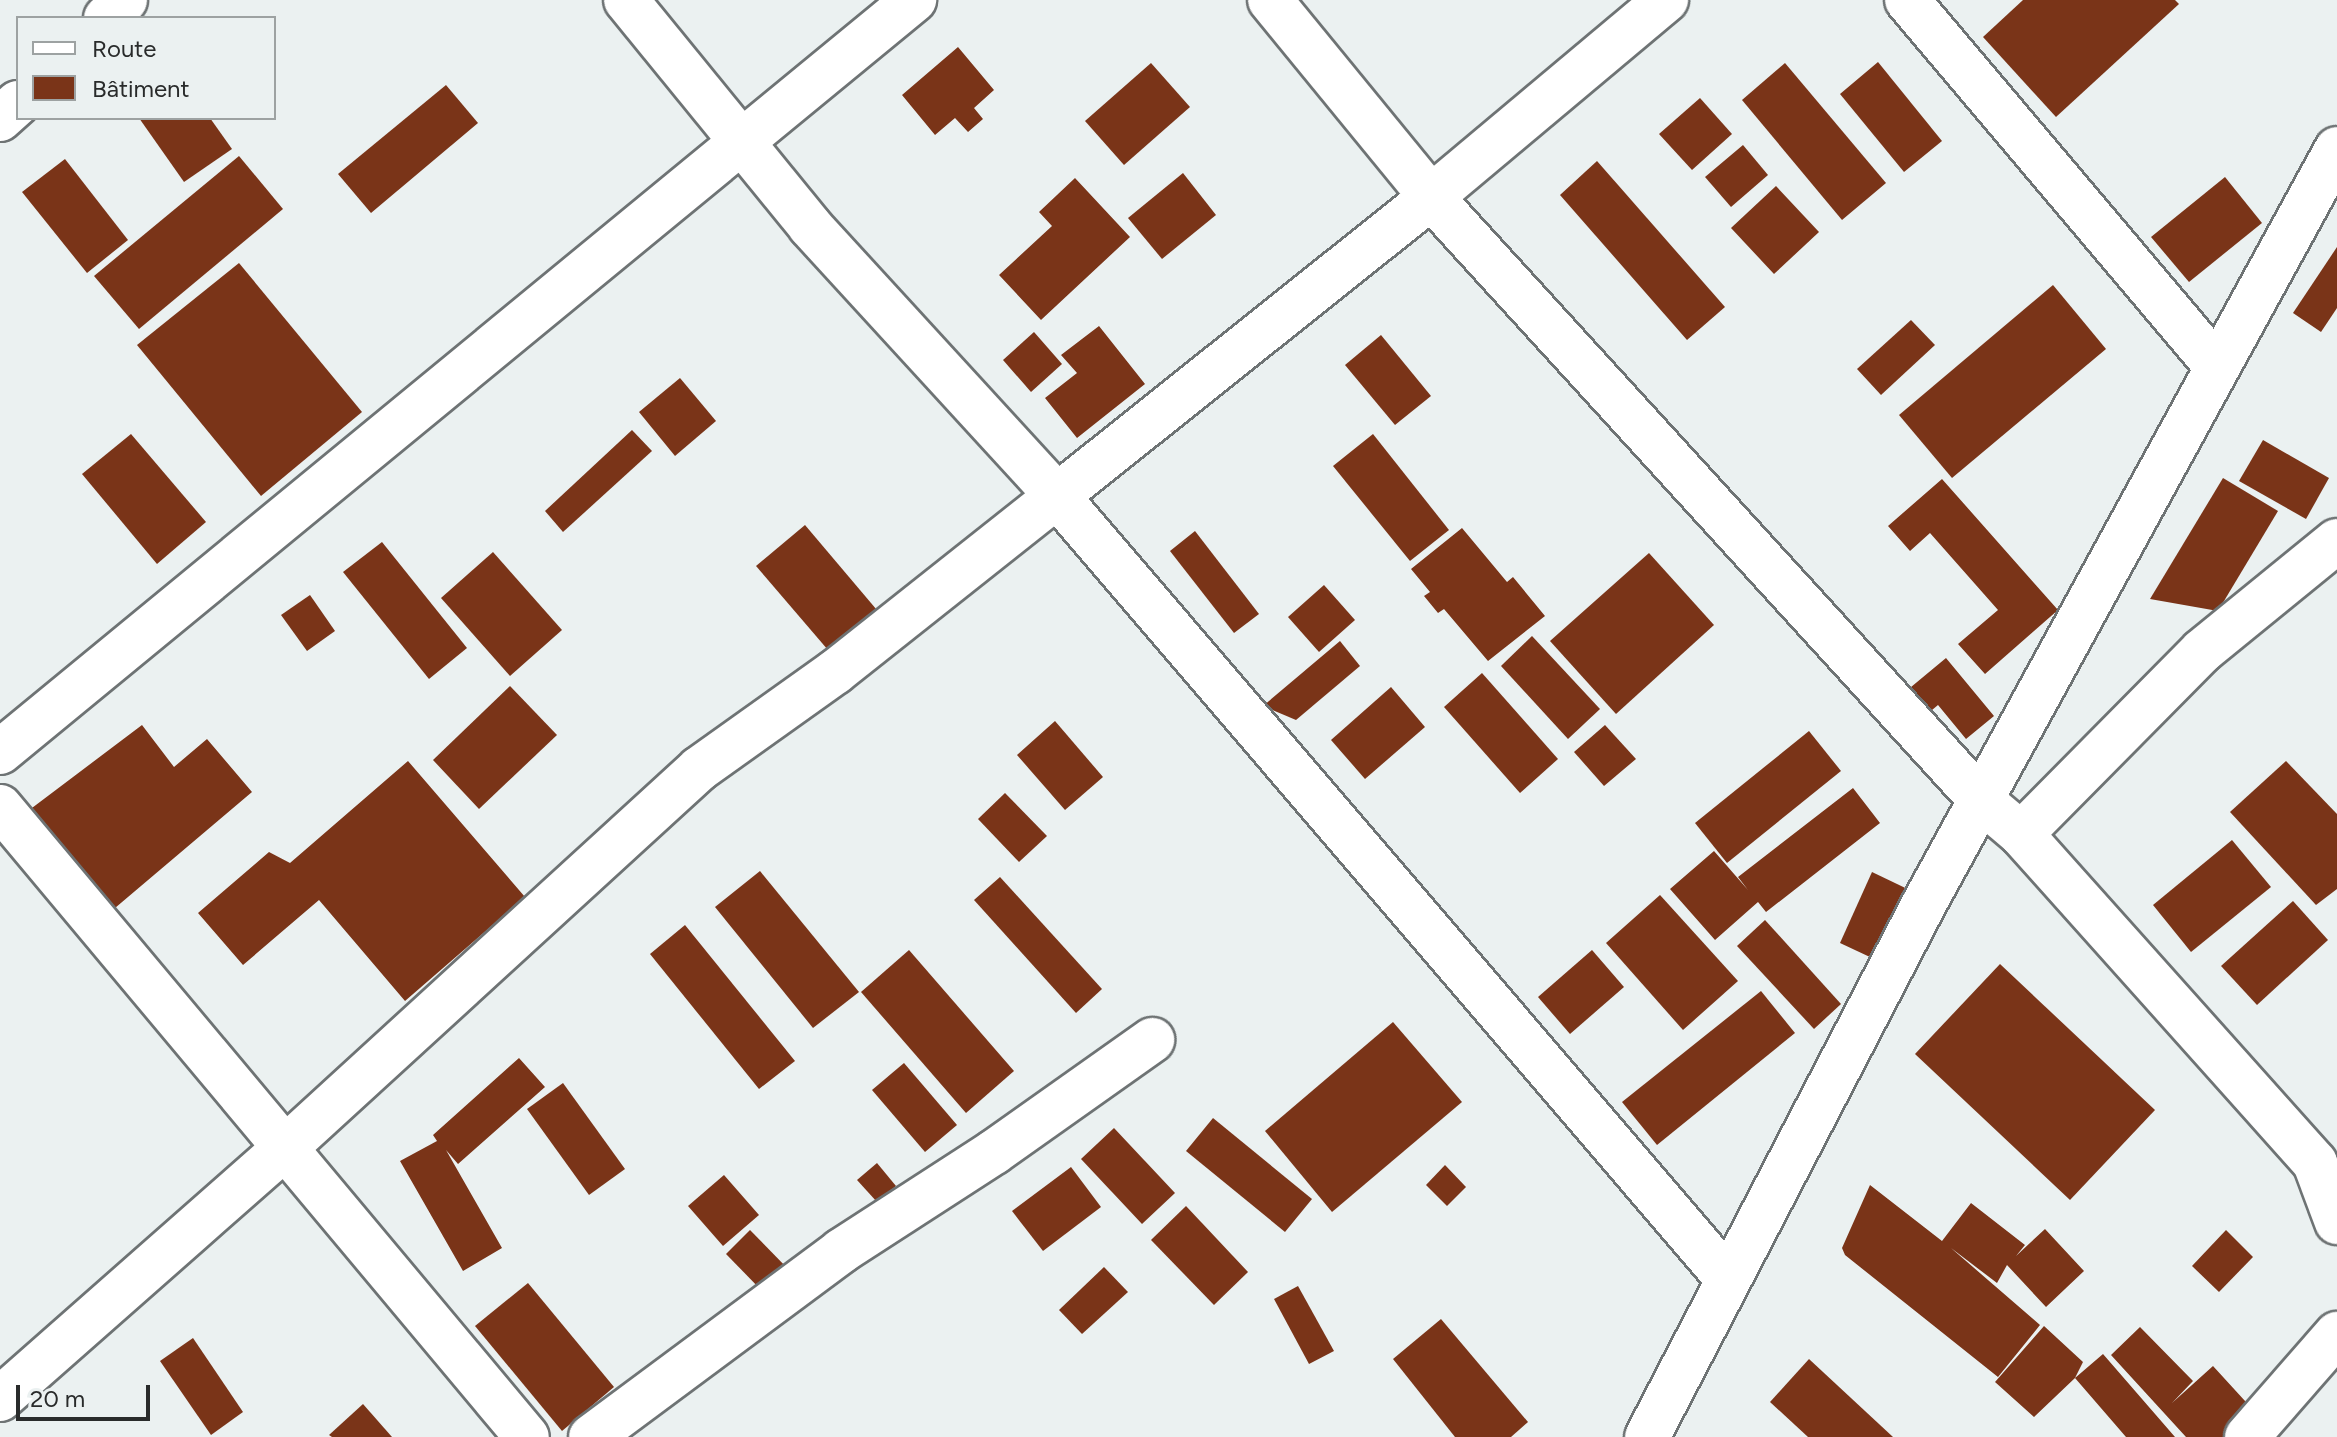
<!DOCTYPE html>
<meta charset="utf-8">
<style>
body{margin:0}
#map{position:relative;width:2337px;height:1437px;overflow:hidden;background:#ebf1f1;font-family:Figtree,sans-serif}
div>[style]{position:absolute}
.building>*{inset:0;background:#7a3418}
.roads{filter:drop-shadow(2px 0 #6e7374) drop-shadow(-2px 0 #6e7374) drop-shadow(0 2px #6e7374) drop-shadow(0 -2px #6e7374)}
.street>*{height:44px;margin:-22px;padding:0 22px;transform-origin:22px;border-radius:22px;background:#fff}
span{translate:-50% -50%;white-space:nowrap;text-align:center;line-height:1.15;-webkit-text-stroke:8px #ebf1f1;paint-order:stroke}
.legend{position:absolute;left:16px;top:16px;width:260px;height:104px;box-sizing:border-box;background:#ebf1f1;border:2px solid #9da2a2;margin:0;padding:10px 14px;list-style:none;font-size:24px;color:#292b2b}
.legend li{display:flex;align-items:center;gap:16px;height:40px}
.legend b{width:40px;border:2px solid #9da2a2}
.scale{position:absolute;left:16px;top:1385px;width:134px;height:36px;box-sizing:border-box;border:4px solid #292b2b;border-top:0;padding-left:10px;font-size:24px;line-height:28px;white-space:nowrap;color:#292b2b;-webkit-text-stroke:6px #ebf1f1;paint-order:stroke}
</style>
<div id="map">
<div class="building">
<div style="clip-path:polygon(2023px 0,2175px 0,2179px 4px,2056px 117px,1983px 37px)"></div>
<div style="clip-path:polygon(958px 47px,994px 90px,974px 108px,983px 119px,968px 132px,955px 118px,935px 135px,902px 95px)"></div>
<div style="clip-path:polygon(1878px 62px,1942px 141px,1904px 172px,1840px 94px)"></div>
<div style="clip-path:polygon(1151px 63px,1190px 107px,1124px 165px,1085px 121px)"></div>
<div style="clip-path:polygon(1785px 63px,1886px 183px,1842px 220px,1742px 100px)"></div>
<div style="clip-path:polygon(446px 85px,478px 123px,371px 213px,338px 174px)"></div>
<div style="clip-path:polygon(1700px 98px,1732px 134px,1692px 170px,1659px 134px)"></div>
<div style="clip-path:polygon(139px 118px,210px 118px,232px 149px,184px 182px)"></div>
<div style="clip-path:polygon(1743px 145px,1768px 175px,1731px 207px,1705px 177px)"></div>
<div style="clip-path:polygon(239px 156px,283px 209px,139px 329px,94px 276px)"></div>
<div style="clip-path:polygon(65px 159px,128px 240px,87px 273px,22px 192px)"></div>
<div style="clip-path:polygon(1597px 161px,1725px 307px,1687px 340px,1560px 195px)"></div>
<div style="clip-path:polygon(1183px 173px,1216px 215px,1162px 259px,1128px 218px)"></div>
<div style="clip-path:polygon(2225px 177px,2262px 223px,2189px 282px,2151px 237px)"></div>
<div style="clip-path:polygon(1075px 178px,1130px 237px,1041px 320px,999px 275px,1052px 226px,1039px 212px)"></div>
<div style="clip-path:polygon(1776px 186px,1819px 232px,1774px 274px,1731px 228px)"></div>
<div style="clip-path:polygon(2337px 247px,2337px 308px,2321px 332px,2293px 313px)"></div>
<div style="clip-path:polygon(239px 263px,362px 412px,261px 496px,137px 345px)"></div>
<div style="clip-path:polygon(2053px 285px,2106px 349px,1952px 478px,1899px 415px)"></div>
<div style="clip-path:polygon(1911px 320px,1935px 345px,1881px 395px,1857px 369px)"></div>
<div style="clip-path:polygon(1099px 326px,1145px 384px,1077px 438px,1045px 398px,1077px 373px,1061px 355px)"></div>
<div style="clip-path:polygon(1034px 332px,1062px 364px,1031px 392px,1003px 360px)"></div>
<div style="clip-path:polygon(1381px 335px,1431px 396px,1395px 425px,1345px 365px)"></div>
<div style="clip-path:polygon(680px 378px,716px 421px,675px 456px,639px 412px)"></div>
<div style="clip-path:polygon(632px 430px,652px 451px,563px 532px,545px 511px)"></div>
<div style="clip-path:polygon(131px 434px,206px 522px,157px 564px,82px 474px)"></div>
<div style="clip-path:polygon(1373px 434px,1449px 530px,1410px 561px,1333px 466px)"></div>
<div style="clip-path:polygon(2263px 440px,2329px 478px,2306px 519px,2239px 481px)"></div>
<div style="clip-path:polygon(2223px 478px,2278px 511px,2218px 611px,2150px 599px)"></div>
<div style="clip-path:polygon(1942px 479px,2058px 610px,1985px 674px,1958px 644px,1998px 610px,1930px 533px,1910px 551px,1888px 526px)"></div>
<div style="clip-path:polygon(805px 525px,882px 616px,834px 657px,756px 566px)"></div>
<div style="clip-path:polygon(1462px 528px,1507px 582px,1513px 577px,1545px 616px,1488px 661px,1444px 609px,1438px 613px,1424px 596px,1430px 592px,1411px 569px)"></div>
<div style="clip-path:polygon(1195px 531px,1259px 614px,1234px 633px,1170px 551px)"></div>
<div style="clip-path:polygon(382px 542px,467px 648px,429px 679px,343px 572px)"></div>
<div style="clip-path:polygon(493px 552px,562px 630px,510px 676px,441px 598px)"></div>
<div style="clip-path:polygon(1649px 553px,1714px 625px,1616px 714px,1550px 641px)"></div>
<div style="clip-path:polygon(1324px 585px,1355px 620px,1319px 652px,1288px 617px)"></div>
<div style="clip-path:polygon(310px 595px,335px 631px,307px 651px,281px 615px)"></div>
<div style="clip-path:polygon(1532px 636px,1600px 709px,1568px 739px,1501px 666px)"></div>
<div style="clip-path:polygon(1340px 641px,1360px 666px,1296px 720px,1263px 706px)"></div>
<div style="clip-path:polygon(1946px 658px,1994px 716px,1966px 739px,1938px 705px,1919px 721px,1899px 697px)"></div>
<div style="clip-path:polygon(1482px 673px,1558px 759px,1520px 793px,1444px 707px)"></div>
<div style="clip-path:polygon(510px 686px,557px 735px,479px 809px,433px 760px)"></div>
<div style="clip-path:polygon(1391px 687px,1425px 727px,1365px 779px,1331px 740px)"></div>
<div style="clip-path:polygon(1055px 721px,1103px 777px,1065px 810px,1017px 755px)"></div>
<div style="clip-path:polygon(142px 725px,174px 767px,207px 739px,252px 792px,115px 908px,70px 856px,59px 860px,24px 814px)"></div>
<div style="clip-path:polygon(1605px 725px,1636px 759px,1604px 786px,1574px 752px)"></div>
<div style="clip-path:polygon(1809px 731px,1841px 771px,1727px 863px,1695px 823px)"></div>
<div style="clip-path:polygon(408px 761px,525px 897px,405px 1001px,319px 900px,243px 965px,198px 913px,269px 852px,290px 863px)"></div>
<div style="clip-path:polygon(2286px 761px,2337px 814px,2337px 889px,2316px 905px,2230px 812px)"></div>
<div style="clip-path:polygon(1853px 788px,1880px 823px,1766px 912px,1758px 902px,1715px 940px,1670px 889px,1714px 851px,1748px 890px,1738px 877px)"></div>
<div style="clip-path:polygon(1005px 793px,1047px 836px,1019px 862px,978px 819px)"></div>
<div style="clip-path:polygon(2232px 840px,2271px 887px,2191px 952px,2153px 905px)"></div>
<div style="clip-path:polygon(760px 871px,859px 992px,813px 1028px,715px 907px)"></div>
<div style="clip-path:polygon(1872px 872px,1920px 895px,1887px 965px,1840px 943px)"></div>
<div style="clip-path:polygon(1000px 877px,1102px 989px,1076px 1013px,974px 900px)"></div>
<div style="clip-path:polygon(1660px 895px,1738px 981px,1683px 1030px,1606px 943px)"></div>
<div style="clip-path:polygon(2293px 901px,2328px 940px,2257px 1005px,2221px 966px)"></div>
<div style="clip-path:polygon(1765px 920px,1841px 1004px,1814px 1029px,1737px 946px)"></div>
<div style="clip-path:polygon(685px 925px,795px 1061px,759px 1089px,650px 954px)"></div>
<div style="clip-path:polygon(909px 950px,1014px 1071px,966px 1113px,861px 992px)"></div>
<div style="clip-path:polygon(1592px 950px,1624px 987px,1570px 1034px,1538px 997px)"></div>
<div style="clip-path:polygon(2000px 964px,2155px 1110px,2070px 1200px,1915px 1054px)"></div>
<div style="clip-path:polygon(1761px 991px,1795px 1033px,1657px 1145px,1622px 1102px)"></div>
<div style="clip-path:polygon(1393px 1022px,1462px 1102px,1332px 1212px,1265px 1131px)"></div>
<div style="clip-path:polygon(519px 1058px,545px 1087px,458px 1164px,446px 1150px,502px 1248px,463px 1271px,400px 1161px,437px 1141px,433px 1135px)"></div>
<div style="clip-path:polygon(904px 1063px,957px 1125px,925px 1152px,872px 1090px)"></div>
<div style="clip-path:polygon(563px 1083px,625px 1169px,589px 1195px,527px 1109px)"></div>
<div style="clip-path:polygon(1213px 1118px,1312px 1199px,1285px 1232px,1186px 1151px)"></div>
<div style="clip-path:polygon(1114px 1128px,1175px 1193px,1142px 1224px,1081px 1159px)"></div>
<div style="clip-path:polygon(877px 1163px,896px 1186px,877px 1202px,857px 1180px)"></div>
<div style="clip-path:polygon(1445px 1165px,1466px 1187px,1447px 1206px,1426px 1185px)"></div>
<div style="clip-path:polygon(1071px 1167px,1101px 1207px,1043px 1251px,1012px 1211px)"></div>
<div style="clip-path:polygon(724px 1175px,759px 1215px,723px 1246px,688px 1206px)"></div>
<div style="clip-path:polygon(1870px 1185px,1942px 1241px,1971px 1203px,2025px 1245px,2016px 1256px,2045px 1229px,2084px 1271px,2046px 1307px,2007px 1265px,1997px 1283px,1951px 1248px,2040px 1325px,1998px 1377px,1845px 1255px,1842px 1248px)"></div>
<div style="clip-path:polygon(1186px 1206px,1248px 1272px,1214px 1305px,1151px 1240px)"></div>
<div style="clip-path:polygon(750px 1230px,791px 1272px,767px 1296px,726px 1254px)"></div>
<div style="clip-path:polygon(2226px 1230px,2253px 1257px,2219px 1292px,2192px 1266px)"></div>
<div style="clip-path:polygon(1104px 1267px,1128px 1292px,1082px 1334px,1059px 1310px)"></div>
<div style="clip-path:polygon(528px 1283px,614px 1387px,562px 1431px,475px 1326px)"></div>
<div style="clip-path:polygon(1298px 1286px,1334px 1351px,1309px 1364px,1274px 1299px)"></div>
<div style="clip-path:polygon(1441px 1319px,1528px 1422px,1511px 1437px,1455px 1437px,1393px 1359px)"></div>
<div style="clip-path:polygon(2044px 1326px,2083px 1362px,2075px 1378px,2103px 1354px,2175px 1437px,2126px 1437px,2075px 1378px,2034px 1417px,1995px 1382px)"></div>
<div style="clip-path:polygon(2140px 1327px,2193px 1381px,2172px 1403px,2213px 1366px,2256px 1413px,2236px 1437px,2186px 1437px,2111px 1355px)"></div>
<div style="clip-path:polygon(193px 1338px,243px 1412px,211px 1435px,160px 1361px)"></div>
<div style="clip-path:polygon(1809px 1359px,1893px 1437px,1808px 1437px,1770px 1402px)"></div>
<div style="clip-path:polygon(363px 1404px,392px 1437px,332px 1437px,329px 1435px)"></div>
</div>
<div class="roads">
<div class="street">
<div style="left:626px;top:0;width:291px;rotate:50.8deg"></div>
<div style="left:810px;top:226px;width:366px;rotate:47.5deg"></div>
<div style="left:1057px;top:496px;width:1030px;rotate:49.41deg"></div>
<div style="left:1270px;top:0;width:254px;rotate:50.7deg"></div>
<div style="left:1431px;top:197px;width:818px;rotate:47.63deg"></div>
<div style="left:1982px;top:801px;width:51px;rotate:40.2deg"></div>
<div style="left:2021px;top:834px;width:441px;rotate:48.2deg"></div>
<div style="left:2315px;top:1163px;width:63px;rotate:69.6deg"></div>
<div style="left:1907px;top:0;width:478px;rotate:49.8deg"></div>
<div style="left:106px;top:18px;width:26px;rotate:-43deg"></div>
<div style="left:0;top:119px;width:24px;rotate:-42deg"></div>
<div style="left:0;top:752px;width:1184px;rotate:-39.45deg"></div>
<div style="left:0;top:807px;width:821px;rotate:50.09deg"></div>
<div style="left:2021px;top:834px;width:257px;rotate:-45.3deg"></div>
<div style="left:2202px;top:651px;width:174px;rotate:-39.2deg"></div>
<div style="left:0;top:1399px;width:380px;rotate:-41.4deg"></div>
<div style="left:285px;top:1148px;width:561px;rotate:-42.47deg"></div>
<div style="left:699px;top:769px;width:167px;rotate:-35.5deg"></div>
<div style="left:835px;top:672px;width:283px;rotate:-38.4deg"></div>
<div style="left:1057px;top:496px;width:479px;rotate:-38.6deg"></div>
<div style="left:1431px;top:197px;width:307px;rotate:-40deg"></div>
<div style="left:591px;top:1437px;width:312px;rotate:-36.6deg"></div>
<div style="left:841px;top:1251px;width:182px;rotate:-32.9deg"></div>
<div style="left:994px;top:1152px;width:194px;rotate:-35.3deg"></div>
<div style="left:1647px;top:1437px;width:605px;rotate:-62.55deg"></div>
<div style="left:1926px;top:900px;width:856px;rotate:-61.31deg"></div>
<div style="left:2247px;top:1437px;width:137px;rotate:-48.9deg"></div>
</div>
</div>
<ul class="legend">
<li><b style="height:10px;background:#fff"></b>Route</li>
<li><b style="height:22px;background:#7a3418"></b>Bâtiment</li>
</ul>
<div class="scale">20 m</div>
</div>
